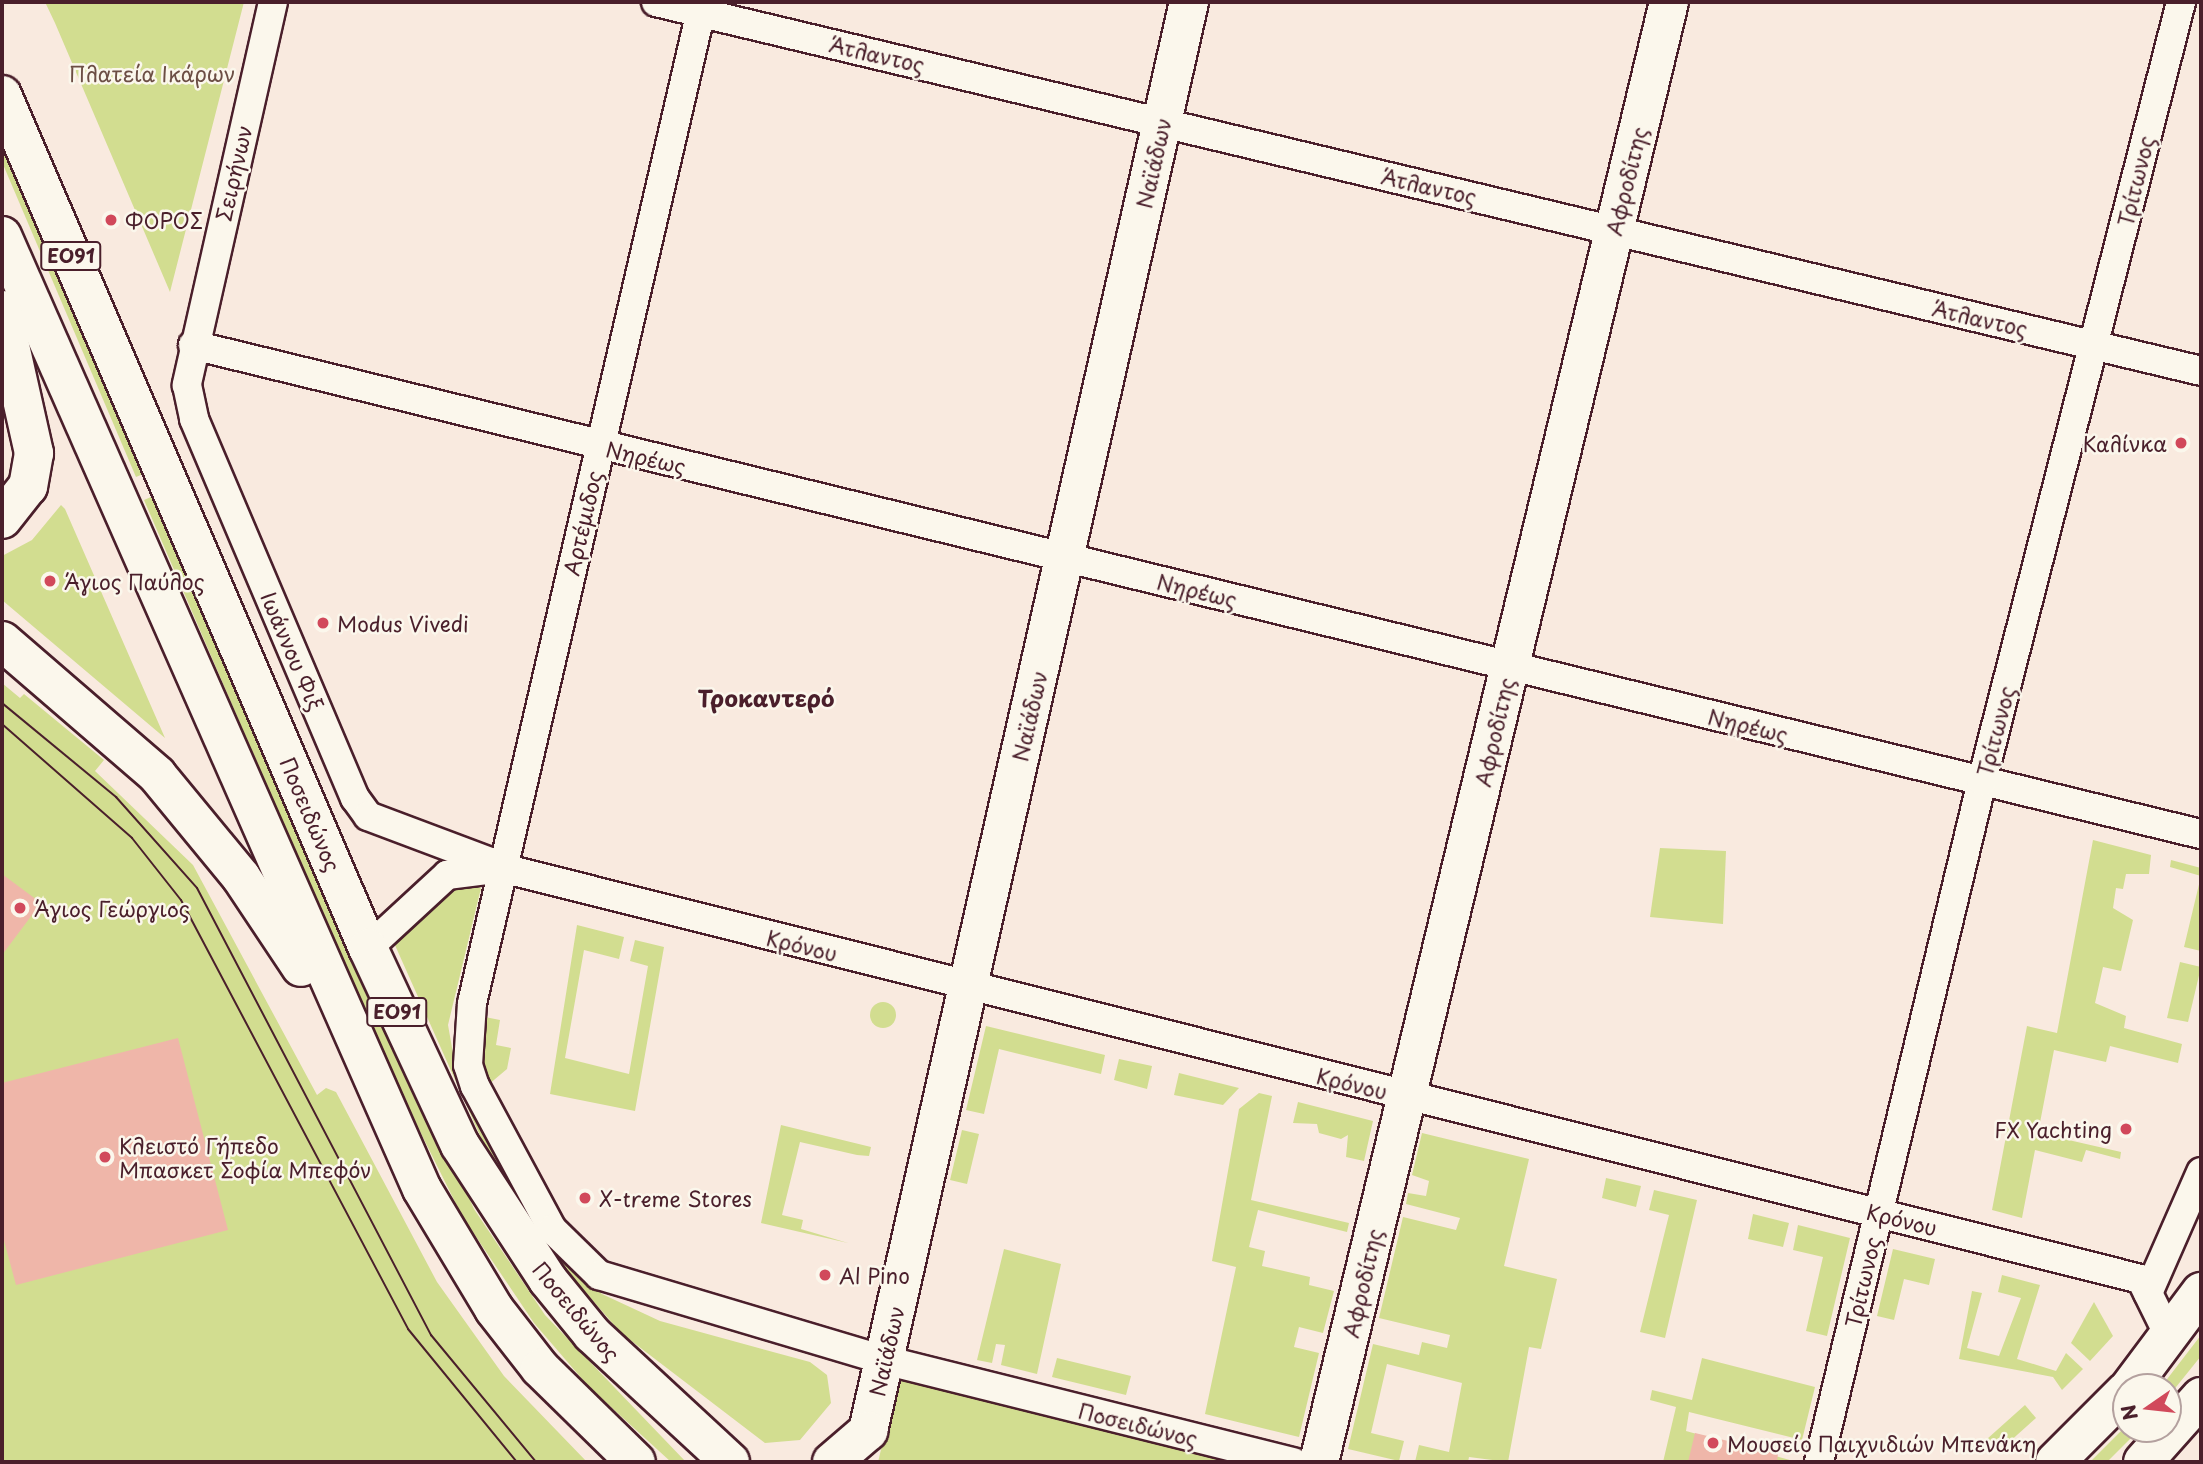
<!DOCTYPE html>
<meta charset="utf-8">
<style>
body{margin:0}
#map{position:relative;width:2203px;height:1464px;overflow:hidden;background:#f9eadf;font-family:"Playpen Sans",sans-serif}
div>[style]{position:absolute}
.green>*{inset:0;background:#d2dd90}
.round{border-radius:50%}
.building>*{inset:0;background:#efb6a9}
.roads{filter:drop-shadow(2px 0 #4a1f2b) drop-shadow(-2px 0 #4a1f2b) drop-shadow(0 2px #4a1f2b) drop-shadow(0 -2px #4a1f2b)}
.street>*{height:28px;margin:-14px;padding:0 14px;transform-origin:14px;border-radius:14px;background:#fbf7ec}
.secondary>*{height:38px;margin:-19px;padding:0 19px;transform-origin:19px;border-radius:19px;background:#fbf7ec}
.highway>*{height:38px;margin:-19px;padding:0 19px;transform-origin:19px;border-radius:19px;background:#fbf7ec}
.tram>*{height:2px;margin:-1px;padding:0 1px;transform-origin:1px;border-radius:1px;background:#4a1f2b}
.dots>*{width:19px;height:19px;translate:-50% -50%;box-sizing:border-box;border:4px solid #fbf7ec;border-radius:50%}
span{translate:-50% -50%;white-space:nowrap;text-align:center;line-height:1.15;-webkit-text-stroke:5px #fbf7ec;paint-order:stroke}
.shield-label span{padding:2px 5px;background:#fbf7ec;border:2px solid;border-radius:5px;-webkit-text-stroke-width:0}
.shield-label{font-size:19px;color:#4a1f2b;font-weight:700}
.street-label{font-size:21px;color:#4a1f2b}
.park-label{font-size:21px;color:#6c4e44}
.poi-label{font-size:21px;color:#4a1f2b}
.left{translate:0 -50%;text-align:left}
.right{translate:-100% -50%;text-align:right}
.neighbourhood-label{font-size:23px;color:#4a1f2b;font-weight:700}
.frame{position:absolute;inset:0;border:4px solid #4a1f2b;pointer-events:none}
.north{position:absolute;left:2112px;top:1373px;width:70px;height:70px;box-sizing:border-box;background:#fbf7ec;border:2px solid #b4a19f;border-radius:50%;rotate:256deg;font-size:19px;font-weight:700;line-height:28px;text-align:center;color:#4a1f2b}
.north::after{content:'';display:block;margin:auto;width:24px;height:32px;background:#d1495b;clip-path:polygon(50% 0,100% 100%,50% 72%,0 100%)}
</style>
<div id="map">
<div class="green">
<div style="clip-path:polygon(45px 2px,244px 2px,170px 292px,55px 23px)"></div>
<div style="clip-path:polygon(2px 133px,148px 472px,136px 477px,2px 162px)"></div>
<div style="clip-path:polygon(158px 494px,474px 1209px,545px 1315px,686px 1462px,671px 1462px,589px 1387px,534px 1323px,462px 1216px,388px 1067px,144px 500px)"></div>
<div style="clip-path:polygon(61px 505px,65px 509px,165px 738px,2px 600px,2px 556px,32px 540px)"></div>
<div style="clip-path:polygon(2px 683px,20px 698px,24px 694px,104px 760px,95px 771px,193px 865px,317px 1095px,326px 1088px,336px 1092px,437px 1282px,504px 1376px,587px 1462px,2px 1462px)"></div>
<div style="clip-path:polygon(2093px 840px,2151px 855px,2149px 874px,2126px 874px,2123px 889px,2116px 888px,2113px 908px,2133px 920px,2121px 971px,2103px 967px,2095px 1003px,2126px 1016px,2124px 1028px,2182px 1044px,2178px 1063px,2110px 1046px,2106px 1062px,2054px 1050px,2038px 1133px,2121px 1152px,2120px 1159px,2086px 1150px,2082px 1162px,2035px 1150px,2022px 1218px,1992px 1210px,2027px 1026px,2057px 1033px)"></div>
<div style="clip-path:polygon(1660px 848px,1726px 851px,1723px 924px,1650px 917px)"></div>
<div style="clip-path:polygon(2171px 860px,2201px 868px,2201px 951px,2184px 947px,2201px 876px,2170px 867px)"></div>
<div style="clip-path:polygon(468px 884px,481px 888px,448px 1025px,459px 1087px,484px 1138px,570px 1268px,602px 1294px,660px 1321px,810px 1362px,827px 1375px,831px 1403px,800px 1440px,765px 1443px,621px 1333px,567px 1271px,482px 1140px,394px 943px,395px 926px,450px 886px)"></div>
<div style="clip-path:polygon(577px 925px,624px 937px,619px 959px,584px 950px,565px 1058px,629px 1074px,648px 966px,630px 961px,635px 940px,664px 947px,635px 1111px,550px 1094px)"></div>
<div style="clip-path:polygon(2180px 962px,2201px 967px,2188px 1022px,2167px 1018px)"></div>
<div class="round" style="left:870px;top:1002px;width:26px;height:26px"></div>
<div style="clip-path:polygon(480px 1016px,500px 1020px,496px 1045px,511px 1048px,507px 1069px,488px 1085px,472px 1048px)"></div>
<div style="clip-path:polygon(986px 1026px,1105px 1055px,1101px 1074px,999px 1049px,984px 1114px,966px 1110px)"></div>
<div style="clip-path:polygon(1119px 1059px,1152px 1066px,1147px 1089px,1114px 1080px)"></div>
<div style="clip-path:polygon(1179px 1073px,1239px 1088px,1223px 1105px,1174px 1095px)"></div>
<div style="clip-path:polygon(1259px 1093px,1272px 1096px,1251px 1200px,1349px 1223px,1347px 1232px,1258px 1210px,1249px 1247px,1265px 1251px,1262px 1266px,1310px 1277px,1309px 1285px,1334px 1291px,1323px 1333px,1299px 1327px,1294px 1347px,1319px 1353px,1299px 1437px,1205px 1414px,1236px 1267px,1212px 1261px,1239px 1109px)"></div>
<div style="clip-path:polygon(1298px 1102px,1373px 1121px,1364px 1161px,1346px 1157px,1348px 1135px,1341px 1139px,1319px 1133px,1317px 1124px,1293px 1123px)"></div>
<div style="clip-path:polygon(781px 1125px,871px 1147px,869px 1156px,857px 1155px,800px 1142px,782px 1215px,803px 1220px,801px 1229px,848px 1243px,761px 1223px)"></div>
<div style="clip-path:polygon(962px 1130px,979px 1134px,967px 1184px,950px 1180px)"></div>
<div style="clip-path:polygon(1422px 1133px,1529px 1159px,1504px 1266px,1557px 1279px,1541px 1349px,1529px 1347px,1508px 1462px,1469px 1457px,1468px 1462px,1415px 1462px,1419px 1445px,1449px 1452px,1462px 1383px,1387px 1364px,1371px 1433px,1404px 1441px,1399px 1461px,1348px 1449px,1373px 1344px,1419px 1355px,1422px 1342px,1447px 1348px,1450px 1335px,1379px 1318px,1403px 1217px,1456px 1230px,1460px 1218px,1406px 1204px,1408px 1193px,1426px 1196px,1429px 1181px,1412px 1175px)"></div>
<div style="clip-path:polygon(1606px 1178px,1641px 1186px,1636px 1207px,1602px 1198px)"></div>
<div style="clip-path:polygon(1654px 1190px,1697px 1200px,1665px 1338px,1640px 1332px,1669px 1215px,1649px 1210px)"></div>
<div style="clip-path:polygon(1753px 1214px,1789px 1223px,1783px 1247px,1748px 1239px)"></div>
<div style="clip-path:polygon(1798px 1225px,1850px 1238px,1827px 1336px,1806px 1331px,1823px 1257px,1793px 1250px)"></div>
<div style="clip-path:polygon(1004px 1249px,1061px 1264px,1037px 1374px,1001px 1365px,1005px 1345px,996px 1344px,992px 1363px,977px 1360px)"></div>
<div style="clip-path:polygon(1893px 1249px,1935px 1259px,1929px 1285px,1904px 1279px,1894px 1320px,1877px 1316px)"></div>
<div style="clip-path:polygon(2002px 1275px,2040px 1285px,2017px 1359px,2056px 1371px,2066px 1353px,2083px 1369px,2062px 1390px,2053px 1377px,1959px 1359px,1972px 1291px,1982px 1293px,1967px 1348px,1999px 1356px,2021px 1298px,1998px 1292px)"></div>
<div style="clip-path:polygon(2094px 1302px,2113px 1336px,2090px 1361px,2071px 1343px)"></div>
<div style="clip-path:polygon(2201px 1335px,2201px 1356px,2168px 1397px,2168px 1387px,2161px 1387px)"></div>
<div style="clip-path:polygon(1057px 1358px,1131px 1376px,1126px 1395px,1052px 1377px)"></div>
<div style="clip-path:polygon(1702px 1358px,1815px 1387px,1802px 1440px,1689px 1412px,1686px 1431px,1797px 1462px,1663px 1462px,1676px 1407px,1650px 1400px,1652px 1390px,1692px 1400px)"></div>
<div style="clip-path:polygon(901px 1368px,1263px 1462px,878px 1462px)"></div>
<div style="clip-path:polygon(2025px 1405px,2036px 1418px,1997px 1453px,1987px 1439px)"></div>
<div style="clip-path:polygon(2126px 1426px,2140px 1429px,2107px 1462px,2090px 1462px)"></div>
</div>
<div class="building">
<div style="clip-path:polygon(2px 874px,41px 903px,2px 955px)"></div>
<div style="clip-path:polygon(178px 1038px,228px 1230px,16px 1285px,2px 1233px,2px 1083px)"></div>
<div style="clip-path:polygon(1695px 1433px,1778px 1453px,1777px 1462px,1688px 1462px)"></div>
</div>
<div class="roads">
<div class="street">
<div style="left:273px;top:2px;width:393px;rotate:102.7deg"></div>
<div style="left:187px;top:385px;width:35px;rotate:78deg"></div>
<div style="left:194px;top:419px;width:412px;rotate:67deg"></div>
<div style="left:355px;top:798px;width:22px;rotate:54deg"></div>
<div style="left:368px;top:816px;width:156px;rotate:20.6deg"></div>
<div style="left:514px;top:871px;width:1677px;rotate:14.08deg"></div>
<div style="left:2141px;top:1279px;width:64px;rotate:63.8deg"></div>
<div style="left:656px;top:2px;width:1588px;rotate:13.43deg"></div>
<div style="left:703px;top:2px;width:1027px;rotate:102.99deg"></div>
<div style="left:472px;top:1003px;width:62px;rotate:93.7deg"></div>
<div style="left:468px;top:1065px;width:22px;rotate:72deg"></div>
<div style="left:475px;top:1086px;width:162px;rotate:61.7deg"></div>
<div style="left:552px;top:1229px;width:66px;rotate:44.4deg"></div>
<div style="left:599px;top:1275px;width:297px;rotate:16.6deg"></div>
<div style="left:884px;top:1360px;width:422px;rotate:14deg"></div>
<div style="left:193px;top:345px;width:2067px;rotate:13.69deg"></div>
<div style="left:368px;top:948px;width:108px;rotate:-42.7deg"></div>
<div style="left:447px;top:875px;width:56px;rotate:-7.1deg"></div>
<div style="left:2148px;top:1293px;width:132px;rotate:-66.3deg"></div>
<div style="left:1819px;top:1462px;width:700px;rotate:-76.54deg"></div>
<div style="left:1982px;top:781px;width:804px;rotate:-75.67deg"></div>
</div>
<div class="secondary">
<div style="left:868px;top:1431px;width:1465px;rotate:-77.34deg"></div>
<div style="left:1319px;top:1462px;width:1501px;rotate:-76.52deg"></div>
</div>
<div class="highway">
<div style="left:2px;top:95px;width:928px;rotate:66.78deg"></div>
<div style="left:368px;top:948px;width:217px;rotate:65deg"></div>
<div style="left:460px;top:1145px;width:161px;rotate:56.9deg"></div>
<div style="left:548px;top:1280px;width:70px;rotate:50.8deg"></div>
<div style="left:592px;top:1334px;width:188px;rotate:42.8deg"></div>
<div style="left:2px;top:236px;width:1041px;rotate:66.22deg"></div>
<div style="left:422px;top:1189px;width:140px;rotate:59deg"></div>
<div style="left:494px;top:1309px;width:75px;rotate:52.1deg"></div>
<div style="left:540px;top:1368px;width:134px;rotate:44.4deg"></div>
<div style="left:2px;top:310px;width:147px;rotate:77.4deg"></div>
<div style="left:34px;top:453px;width:34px;rotate:100deg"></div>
<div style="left:28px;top:486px;width:42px;rotate:128.2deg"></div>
<div style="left:2px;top:641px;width:205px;rotate:40.8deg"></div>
<div style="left:157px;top:775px;width:132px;rotate:50.5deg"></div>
<div style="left:241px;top:877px;width:108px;rotate:56.3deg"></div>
<div style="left:2130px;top:1387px;width:119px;rotate:-53.2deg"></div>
<div style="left:832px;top:1462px;width:48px;rotate:-40.7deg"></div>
<div style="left:2055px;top:1462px;width:100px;rotate:-45deg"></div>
<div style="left:2143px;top:1462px;width:87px;rotate:-48.3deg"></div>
</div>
</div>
<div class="tram">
<div style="left:2px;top:703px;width:148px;rotate:39.5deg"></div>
<div style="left:116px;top:797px;width:122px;rotate:48.3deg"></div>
<div style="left:197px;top:888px;width:505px;rotate:62.37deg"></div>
<div style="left:431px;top:1335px;width:165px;rotate:50.4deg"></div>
<div style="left:2px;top:724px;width:173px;rotate:41.2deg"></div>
<div style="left:132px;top:838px;width:79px;rotate:51.7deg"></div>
<div style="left:181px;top:900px;width:485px;rotate:62.1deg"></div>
<div style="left:408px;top:1329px;width:172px;rotate:50.7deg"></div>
</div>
<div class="dots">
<div style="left:111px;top:220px;background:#d1495b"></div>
<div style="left:2181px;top:443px;background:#d1495b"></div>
<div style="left:50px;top:581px;background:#d1495b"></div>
<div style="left:323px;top:623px;background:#d1495b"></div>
<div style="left:20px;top:908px;background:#d1495b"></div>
<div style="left:2126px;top:1129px;background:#d1495b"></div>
<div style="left:105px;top:1157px;background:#d1495b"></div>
<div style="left:585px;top:1198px;background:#d1495b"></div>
<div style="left:825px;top:1275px;background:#d1495b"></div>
<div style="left:1713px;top:1443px;background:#d1495b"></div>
</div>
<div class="shield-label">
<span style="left:71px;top:256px">ΕΟ91</span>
<span style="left:397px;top:1012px">ΕΟ91</span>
</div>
<div class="street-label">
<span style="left:877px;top:54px;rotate:13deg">Άτλαντος</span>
<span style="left:1153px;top:163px;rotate:-77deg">Ναϊάδων</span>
<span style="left:233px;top:173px;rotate:-77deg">Σειρήνων</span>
<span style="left:1626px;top:181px;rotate:-76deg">Αφροδίτης</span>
<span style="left:2135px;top:181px;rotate:-76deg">Τρίτωνος</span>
<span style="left:1429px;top:186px;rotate:13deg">Άτλαντος</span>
<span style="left:1980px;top:318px;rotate:13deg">Άτλαντος</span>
<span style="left:646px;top:457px;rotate:13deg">Νηρέως</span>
<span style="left:582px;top:523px;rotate:-77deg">Αρτέμιδος</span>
<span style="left:1197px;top:590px;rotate:14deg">Νηρέως</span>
<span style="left:293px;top:651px;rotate:67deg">Ιωάννου Φιξ</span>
<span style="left:1029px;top:716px;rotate:-77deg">Ναϊάδων</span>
<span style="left:1748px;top:725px;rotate:14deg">Νηρέως</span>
<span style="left:1995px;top:731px;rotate:-75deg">Τρίτωνος</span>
<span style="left:1494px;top:732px;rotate:-77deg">Αφροδίτης</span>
<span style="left:311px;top:814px;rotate:67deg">Ποσειδώνος</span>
<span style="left:802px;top:945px;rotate:14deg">Κρόνου</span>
<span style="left:1352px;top:1083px;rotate:14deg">Κρόνου</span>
<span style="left:1902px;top:1219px;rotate:14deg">Κρόνου</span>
<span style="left:1862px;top:1282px;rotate:-77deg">Τρίτωνος</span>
<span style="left:1362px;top:1283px;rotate:-77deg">Αφροδίτης</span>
<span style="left:577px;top:1311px;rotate:50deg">Ποσειδώνος</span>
<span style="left:886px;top:1351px;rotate:-77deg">Ναϊάδων</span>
<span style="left:1138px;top:1424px;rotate:14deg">Ποσειδώνος</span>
</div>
<div class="park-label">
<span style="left:152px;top:73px">Πλατεία Ικάρων</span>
</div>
<div class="poi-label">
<span class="left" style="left:125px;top:220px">ΦΟΡΟΣ</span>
<span class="right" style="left:2167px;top:443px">Καλίνκα</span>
<span class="left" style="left:64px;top:581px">Άγιος Παύλος</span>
<span class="left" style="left:337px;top:623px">Modus Vivedi</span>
<span class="left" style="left:34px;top:908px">Άγιος Γεώργιος</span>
<span class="right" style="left:2112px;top:1129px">FX Yachting</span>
<span class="left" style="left:119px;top:1157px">Κλειστό Γήπεδο<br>Μπασκετ Σοφία Μπεφόν</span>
<span class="left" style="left:599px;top:1198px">X-treme Stores</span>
<span class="left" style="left:839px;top:1275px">Al Pino</span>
<span class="left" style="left:1727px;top:1443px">Μουσείο Παιχνιδιών Μπενάκη</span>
</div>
<div class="neighbourhood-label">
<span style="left:766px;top:698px">Τροκαντερό</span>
</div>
<div class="frame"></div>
<div class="north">N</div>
</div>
